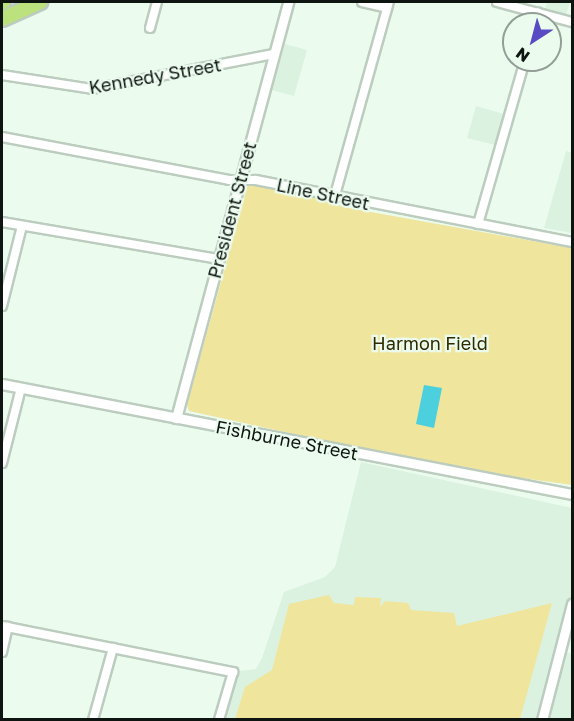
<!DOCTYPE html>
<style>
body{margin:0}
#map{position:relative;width:574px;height:721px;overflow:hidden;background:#ebfcef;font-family:"Golos Text",sans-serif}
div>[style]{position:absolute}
.built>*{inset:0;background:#dbf2e0}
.green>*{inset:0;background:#f0e59c}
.water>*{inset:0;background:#4cd0de}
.roads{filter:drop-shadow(2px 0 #bcccbf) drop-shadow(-2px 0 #bcccbf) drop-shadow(0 2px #bcccbf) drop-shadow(0 -2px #bcccbf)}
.minor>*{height:8px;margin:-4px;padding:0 4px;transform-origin:4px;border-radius:4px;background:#fff}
.tertiary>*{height:9px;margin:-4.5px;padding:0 4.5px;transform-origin:4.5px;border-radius:4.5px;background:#fff}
.trunk>*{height:14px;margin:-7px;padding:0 7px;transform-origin:7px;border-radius:7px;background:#bce27e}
span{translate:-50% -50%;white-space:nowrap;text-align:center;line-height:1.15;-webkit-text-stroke:4.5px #ebfcef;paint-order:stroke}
.street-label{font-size:18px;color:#0e1410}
.park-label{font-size:18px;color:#302a01}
.frame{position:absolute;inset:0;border:3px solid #0e1410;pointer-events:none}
.north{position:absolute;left:502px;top:12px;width:60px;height:60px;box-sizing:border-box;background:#ebfcef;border:2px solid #939f96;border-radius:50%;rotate:216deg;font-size:16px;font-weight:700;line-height:24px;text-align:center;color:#0e1410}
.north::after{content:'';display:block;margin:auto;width:21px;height:27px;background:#594bc3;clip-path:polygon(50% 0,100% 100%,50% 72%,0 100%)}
</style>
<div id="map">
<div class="built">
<div style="clip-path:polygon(547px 2px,570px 2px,566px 15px,545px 9px)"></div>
<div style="clip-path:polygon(285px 44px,307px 50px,294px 96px,272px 90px)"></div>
<div style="clip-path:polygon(476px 106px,504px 114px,495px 145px,467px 138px)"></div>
<div style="clip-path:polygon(566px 151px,572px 153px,572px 233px,544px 228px)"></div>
<div style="clip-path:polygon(361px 462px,572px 508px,572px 604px,561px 651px,572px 654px,572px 719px,219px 720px,233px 672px,256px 669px,262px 658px,284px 592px,325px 577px,335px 567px)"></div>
</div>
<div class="green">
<div style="clip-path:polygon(248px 184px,327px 199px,343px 207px,572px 248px,572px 485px,450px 468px,189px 411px,187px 405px)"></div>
<div style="clip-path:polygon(329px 595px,334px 603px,354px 605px,355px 597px,381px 598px,380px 607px,385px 601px,408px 603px,411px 610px,454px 613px,457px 626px,552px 603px,520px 719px,235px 719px,245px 687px,272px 670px,289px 604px)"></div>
</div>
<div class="water">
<div style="clip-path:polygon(424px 385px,442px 388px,434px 428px,416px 424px)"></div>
</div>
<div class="roads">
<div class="minor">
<div style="left:362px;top:2px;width:26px;rotate:13deg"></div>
<div style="left:497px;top:2px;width:78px;rotate:14.9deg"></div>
<div style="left:535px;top:24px;width:12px;rotate:-76deg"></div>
<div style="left:150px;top:28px;width:27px;rotate:-75deg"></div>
<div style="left:2px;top:75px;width:91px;rotate:8.8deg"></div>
<div style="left:92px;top:89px;width:185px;rotate:-10.9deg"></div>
<div style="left:2px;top:137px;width:231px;rotate:10.7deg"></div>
<div style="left:229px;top:180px;width:27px"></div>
<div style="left:256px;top:180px;width:322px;rotate:11.1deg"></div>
<div style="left:335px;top:195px;width:200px;rotate:-74.4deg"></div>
<div style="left:2px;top:222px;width:219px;rotate:9.7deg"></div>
<div style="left:478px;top:224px;width:171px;rotate:-74deg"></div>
<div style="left:2px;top:306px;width:82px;rotate:-76deg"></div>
<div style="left:2px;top:463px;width:77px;rotate:-75.8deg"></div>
<div style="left:2px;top:626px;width:236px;rotate:11.3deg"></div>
<div style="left:233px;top:672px;width:50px;rotate:106.3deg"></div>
<div style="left:2px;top:652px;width:26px;rotate:-77deg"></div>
<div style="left:93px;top:720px;width:75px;rotate:-74.5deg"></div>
</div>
<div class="tertiary">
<div style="left:2px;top:384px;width:581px;rotate:10.92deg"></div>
<div style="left:176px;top:418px;width:431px;rotate:-74.9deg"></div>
<div style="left:542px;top:720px;width:120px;rotate:-75.5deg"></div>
</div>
<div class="trunk">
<div style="left:2px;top:2px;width:1px"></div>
<div style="left:2px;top:19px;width:42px;rotate:-24.1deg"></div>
</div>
</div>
<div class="street-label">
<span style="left:155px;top:76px;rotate:-10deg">Kennedy Street</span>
<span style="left:323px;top:194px;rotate:12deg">Line Street</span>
<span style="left:232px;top:210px;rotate:-75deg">President Street</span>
<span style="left:287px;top:440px;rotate:11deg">Fishburne Street</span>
</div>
<div class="park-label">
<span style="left:430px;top:343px">Harmon Field</span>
</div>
<div class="frame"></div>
<div class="north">N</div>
</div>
